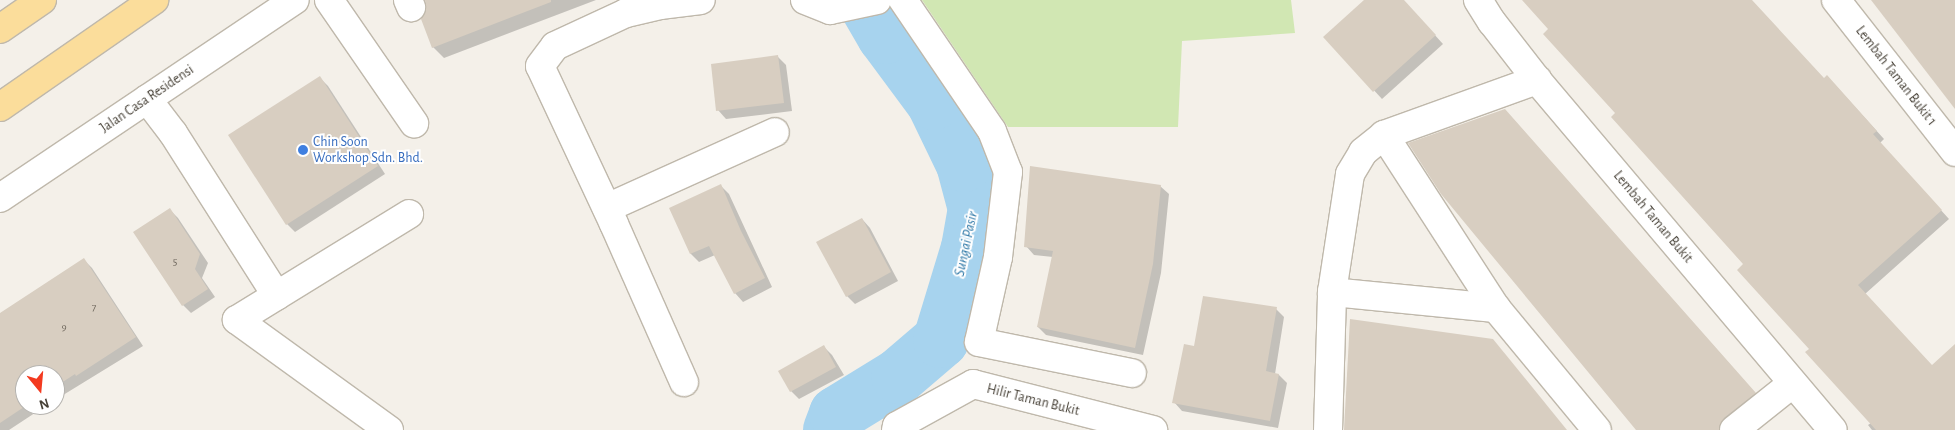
<!DOCTYPE html>
<style>
body{margin:0}
#map{position:relative;width:1955px;height:430px;overflow:hidden;background:#f4f0e9;font-family:"Alegreya Sans",sans-serif}
div>[style]{position:absolute}
.green>*{inset:0;background:#d1e7b3}
.shadow>*{inset:0;background:#0003}
.river>*{height:56px;margin:-28px;padding:0 28px;transform-origin:28px;border-radius:28px;background:#a7d3ee}
.building>*{inset:0;background:#d8cec1}
.roads{filter:drop-shadow(1px 0 #bfb8ab) drop-shadow(-1px 0 #bfb8ab) drop-shadow(0 1px #bfb8ab) drop-shadow(0 -1px #bfb8ab)}
.minor>*{height:28px;margin:-14px;padding:0 14px;transform-origin:14px;border-radius:14px;background:#fff}
.major>*{height:28px;margin:-14px;padding:0 14px;transform-origin:14px;border-radius:14px;background:#fbdd9b}
.dots>*{width:14px;height:14px;translate:-50% -50%;box-sizing:border-box;border:2px solid #fff;border-radius:50%}
span{translate:-50% -50%;white-space:nowrap;text-align:center;line-height:1.15;-webkit-text-stroke:4px #fff;paint-order:stroke}
.number-label{font-size:11px;color:#6b645a}
.number-label span{-webkit-text-stroke-width:0}
.street-label{font-size:14px;color:#474137}
.shop-label{font-size:14px;color:#366cbe}
.left{translate:0 -50%;text-align:left}
.water-label{font-size:15px;color:#317aa8;font-style:italic}
.north{position:absolute;left:15px;top:365px;width:50px;height:50px;box-sizing:border-box;background:#fff;border:1px solid #b5b3af;border-radius:50%;rotate:163deg;font-size:14px;font-weight:700;line-height:20px;text-align:center;color:#474137}
.north::after{content:'';display:block;margin:auto;width:18px;height:22px;background:#f33a20;clip-path:polygon(50% 0,100% 100%,50% 72%,0 100%)}
</style>
<div id="map">
<div class="green">
<div style="clip-path:polygon(922px 0,1291px 0,1295px 33px,1182px 41px,1178px 127px,1008px 127px)"></div>
</div>
<div class="shadow">
<div style="clip-path:polygon(426px 0,596px 0,444px 58px,433px 47px)"></div>
<div style="clip-path:polygon(1366px 0,1403px 0,1443px 44px,1382px 99px,1325px 37px)"></div>
<div style="clip-path:polygon(1524px 0,1751px 0,1824px 80px,1835px 85px,1884px 139px,1880px 143px,1949px 219px,1865px 294px,1932px 367px,1955px 346px,1955px 430px,1872px 430px,1868px 425px,1871px 423px,1744px 264px,1617px 113px,1550px 29px)"></div>
<div style="clip-path:polygon(778px 57px,786px 65px,792px 111px,726px 119px,718px 110px)"></div>
<div style="clip-path:polygon(320px 78px,328px 86px,385px 174px,295px 232px,287px 224px)"></div>
<div style="clip-path:polygon(1513px 119px,1763px 402px,1730px 430px,1638px 430px)"></div>
<div style="clip-path:polygon(721px 186px,729px 194px,772px 287px,743px 302px,735px 293px,715px 255px,699px 262px,691px 254px,671px 209px)"></div>
<div style="clip-path:polygon(1160px 186px,1169px 194px,1161px 273px,1143px 355px,1046px 335px,1038px 327px,1053px 257px,1034px 255px,1026px 246px)"></div>
<div style="clip-path:polygon(170px 210px,178px 218px,208px 263px,202px 278px,215px 297px,191px 313px,183px 305px)"></div>
<div style="clip-path:polygon(862px 219px,870px 228px,898px 281px,855px 304px,847px 296px)"></div>
<div style="clip-path:polygon(84px 260px,92px 268px,143px 346px,55px 400px,55px 375px,25px 375px,25px 405px,47px 405px,9px 430px,0 430px,0 314px)"></div>
<div style="clip-path:polygon(1276px 309px,1284px 317px,1275px 374px,1279px 375px,1287px 383px,1278px 428px,1182px 411px,1174px 402px,1195px 348px)"></div>
<div style="clip-path:polygon(824px 347px,832px 355px,844px 375px,799px 399px,791px 391px)"></div>
</div>
<div class="river">
<div style="left:831px;top:430px;width:17px;rotate:-69deg"></div>
<div style="left:837px;top:414px;width:73px;rotate:-31.5deg"></div>
<div style="left:899px;top:376px;width:55px;rotate:-40.6deg"></div>
<div style="left:941px;top:340px;width:96px;rotate:-73.1deg"></div>
<div style="left:969px;top:248px;width:40px;rotate:-80deg"></div>
<div style="left:976px;top:209px;width:47px;rotate:-104.9deg"></div>
<div style="left:964px;top:164px;width:69px;rotate:-115.8deg"></div>
<div style="left:934px;top:102px;width:82px;rotate:-126.6deg"></div>
<div style="left:885px;top:36px;width:42px;rotate:-120.3deg"></div>
</div>
<div class="building">
<div style="clip-path:polygon(425px 0,551px 0,551px 2px,432px 48px,421px 19px,426px 9px)"></div>
<div style="clip-path:polygon(1364px 0,1404px 0,1436px 35px,1373px 92px,1323px 37px)"></div>
<div style="clip-path:polygon(1522px 0,1752px 0,1824px 78px,1827px 75px,1877px 131px,1873px 134px,1942px 210px,1858px 285px,1932px 365px,1955px 344px,1955px 430px,1876px 430px,1805px 352px,1809px 349px,1737px 270px,1743px 264px,1611px 117px,1615px 113px,1543px 34px,1548px 29px)"></div>
<div style="clip-path:polygon(1871px 0,1955px 0,1955px 109px)"></div>
<div style="clip-path:polygon(778px 55px,784px 103px,716px 111px,711px 64px)"></div>
<div style="clip-path:polygon(320px 76px,378px 166px,286px 225px,228px 135px)"></div>
<div style="clip-path:polygon(1505px 109px,1756px 393px,1724px 418px,1719px 430px,1636px 430px,1441px 194px,1408px 143px)"></div>
<div style="clip-path:polygon(1030px 166px,1161px 185px,1153px 264px,1135px 348px,1037px 327px,1053px 251px,1024px 247px)"></div>
<div style="clip-path:polygon(721px 184px,741px 231px,765px 278px,734px 294px,709px 246px,690px 254px,669px 208px)"></div>
<div style="clip-path:polygon(170px 208px,200px 254px,195px 269px,208px 289px,182px 306px,133px 232px)"></div>
<div style="clip-path:polygon(862px 218px,891px 272px,846px 297px,816px 242px)"></div>
<div style="clip-path:polygon(84px 258px,136px 337px,76px 376px,75px 374px,55px 387px,55px 375px,25px 375px,25px 405px,27px 405px,0 423px,0 313px)"></div>
<div style="clip-path:polygon(1203px 296px,1277px 307px,1266px 371px,1279px 374px,1270px 421px,1172px 403px,1184px 344px,1194px 346px)"></div>
<div style="clip-path:polygon(1350px 319px,1493px 339px,1567px 430px,1344px 430px)"></div>
<div style="clip-path:polygon(824px 345px,836px 367px,790px 392px,778px 371px)"></div>
</div>
<div class="roads">
<div class="minor">
<div style="left:329px;top:0;width:150px;rotate:55.4deg"></div>
<div style="left:408px;top:0;width:8px;rotate:67deg"></div>
<div style="left:805px;top:0;width:27px;rotate:22deg"></div>
<div style="left:830px;top:10px;width:48px;rotate:-12deg"></div>
<div style="left:903px;top:0;width:158px;rotate:55.8deg"></div>
<div style="left:992px;top:131px;width:44px;rotate:68.7deg"></div>
<div style="left:1008px;top:172px;width:86px;rotate:96.7deg"></div>
<div style="left:998px;top:257px;width:87px;rotate:102.6deg"></div>
<div style="left:979px;top:342px;width:156px;rotate:11.5deg"></div>
<div style="left:1478px;top:0;width:26px;rotate:58deg"></div>
<div style="left:1492px;top:22px;width:73px;rotate:52.2deg"></div>
<div style="left:1537px;top:80px;width:458px;rotate:49.8deg"></div>
<div style="left:1836px;top:0;width:193px;rotate:51.9deg"></div>
<div style="left:147px;top:99px;width:43px;rotate:52.6deg"></div>
<div style="left:173px;top:133px;width:193px;rotate:57.5deg"></div>
<div style="left:1384px;top:135px;width:206px;rotate:57.1deg"></div>
<div style="left:1496px;top:308px;width:158px;rotate:50.4deg"></div>
<div style="left:0;top:198px;width:355px;rotate:-33.9deg"></div>
<div style="left:607px;top:208px;width:184px;rotate:-24.3deg"></div>
<div style="left:1332px;top:292px;width:165px;rotate:5.6deg"></div>
<div style="left:684px;top:382px;width:173px;rotate:-113.9deg"></div>
<div style="left:614px;top:224px;width:174px;rotate:-115.1deg"></div>
<div style="left:540px;top:66px;width:25px;rotate:-53deg"></div>
<div style="left:555px;top:46px;width:78px;rotate:-24.9deg"></div>
<div style="left:626px;top:13px;width:35px;rotate:-13deg"></div>
<div style="left:660px;top:5px;width:41px;rotate:-7deg"></div>
<div style="left:389px;top:430px;width:188px;rotate:-144.1deg"></div>
<div style="left:237px;top:320px;width:202px;rotate:-31.6deg"></div>
<div style="left:896px;top:430px;width:4px;rotate:-76deg"></div>
<div style="left:897px;top:426px;width:87px;rotate:-28.9deg"></div>
<div style="left:973px;top:384px;width:186px;rotate:14.3deg"></div>
<div style="left:1328px;top:430px;width:138px;rotate:-88.3deg"></div>
<div style="left:1332px;top:292px;width:119px;rotate:-81.3deg"></div>
<div style="left:1350px;top:174px;width:26px;rotate:-59deg"></div>
<div style="left:1363px;top:152px;width:27px;rotate:-39deg"></div>
<div style="left:1384px;top:135px;width:163px;rotate:-19.8deg"></div>
<div style="left:1734px;top:430px;width:75px;rotate:-38.5deg"></div>
</div>
<div class="major">
<div style="left:0;top:29px;width:51px;rotate:-34.6deg"></div>
<div style="left:0;top:107px;width:188px;rotate:-34.8deg"></div>
</div>
</div>
<div class="dots">
<div style="left:303px;top:150px;background:#3f7fe0"></div>
</div>
<div class="number-label">
<span style="left:175px;top:262px">5</span>
<span style="left:94px;top:308px">7</span>
<span style="left:64px;top:327px">9</span>
</div>
<div class="street-label">
<span style="left:1896px;top:76px;rotate:52deg">Lembah Taman Bukit 1</span>
<span style="left:147px;top:99px;rotate:-34deg">Jalan Casa Residensi</span>
<span style="left:1653px;top:217px;rotate:50deg">Lembah Taman Bukit</span>
<span style="left:1033px;top:400px;rotate:14deg">Hilir Taman Bukit</span>
</div>
<div class="shop-label">
<span class="left" style="left:313px;top:150px">Chin Soon<br>Workshop Sdn. Bhd.</span>
</div>
<div class="water-label">
<span style="left:966px;top:244px;rotate:-78deg">Sungai Pasir</span>
</div>
<div class="north">N</div>
</div>
